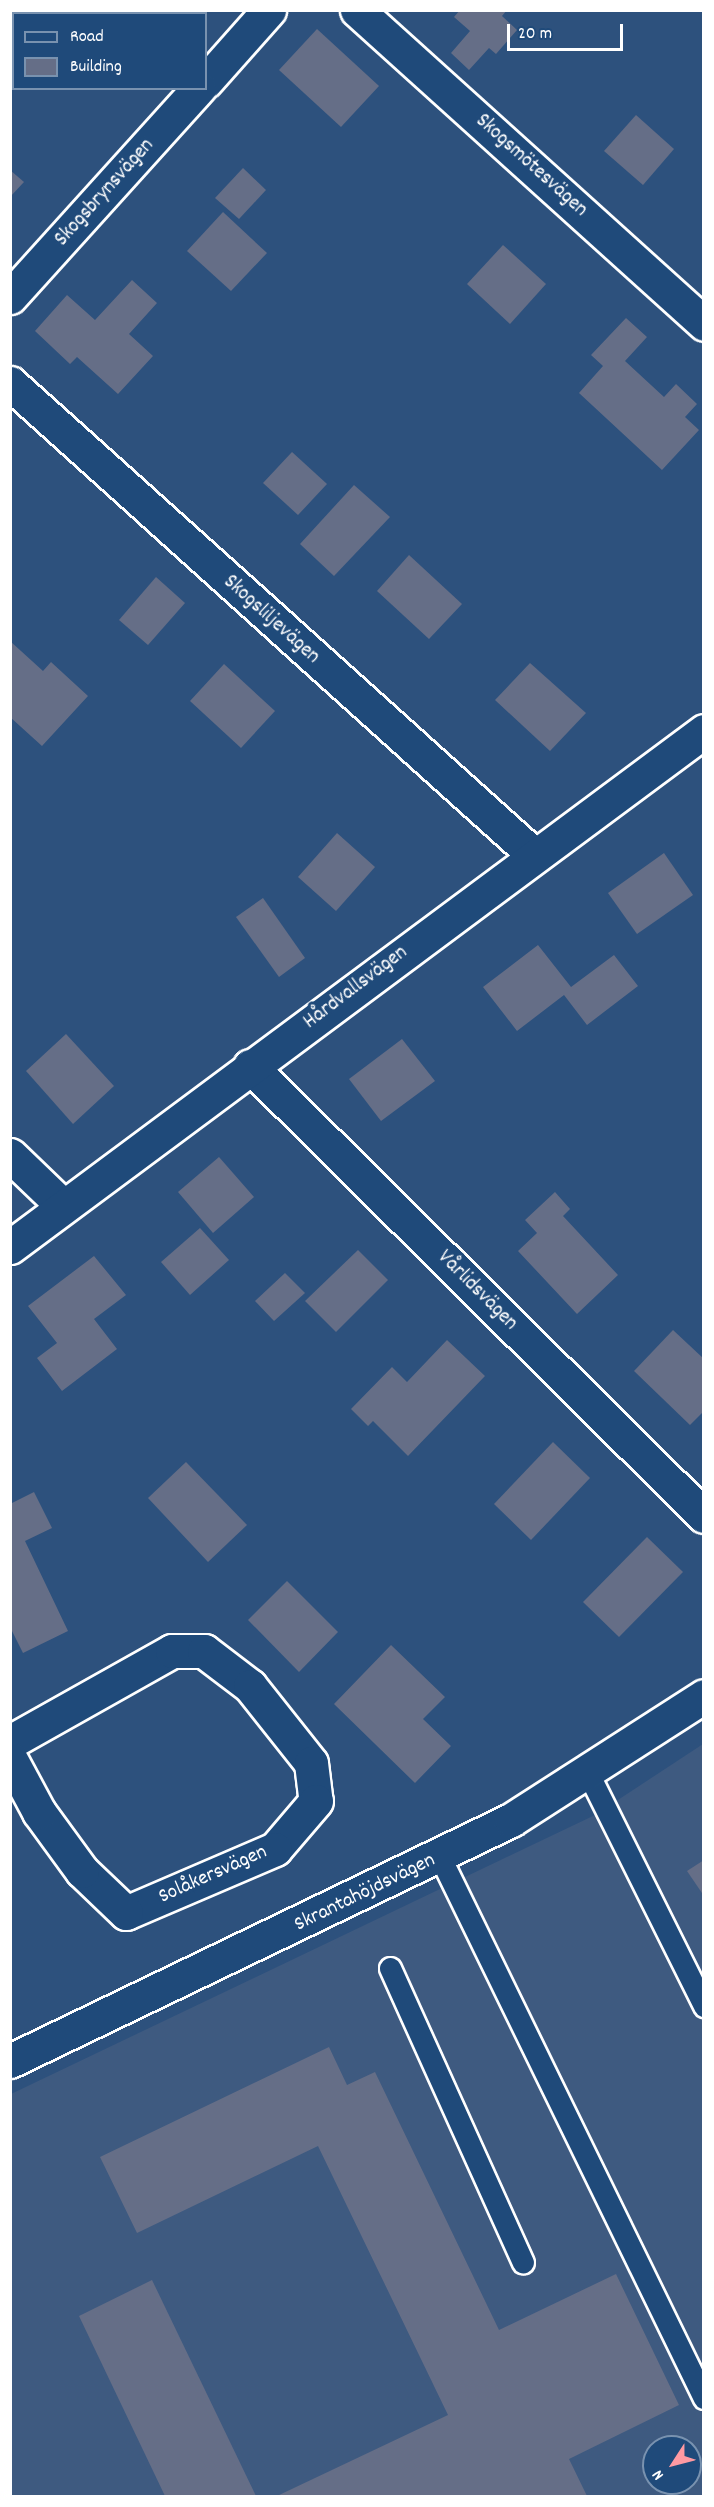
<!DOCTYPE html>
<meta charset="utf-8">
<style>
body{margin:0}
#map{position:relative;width:714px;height:2507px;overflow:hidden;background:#2d517d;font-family:Dekko,sans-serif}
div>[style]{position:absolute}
.built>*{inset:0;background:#3e5a80}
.building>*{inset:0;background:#656e87}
.roads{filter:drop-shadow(2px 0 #fff) drop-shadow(-2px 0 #fff) drop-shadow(0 2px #fff) drop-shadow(0 -2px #fff)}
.lane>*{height:21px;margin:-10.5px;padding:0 10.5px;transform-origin:10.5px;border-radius:10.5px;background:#1f4a7a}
.street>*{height:33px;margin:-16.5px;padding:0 16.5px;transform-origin:16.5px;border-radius:16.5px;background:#1f4a7a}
.secondary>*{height:33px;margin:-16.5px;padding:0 16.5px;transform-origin:16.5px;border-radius:16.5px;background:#1f4a7a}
span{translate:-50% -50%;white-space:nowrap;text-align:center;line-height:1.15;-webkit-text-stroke:6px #1f4a7a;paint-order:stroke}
.street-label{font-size:21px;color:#fff}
.frame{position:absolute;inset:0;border:12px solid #fff;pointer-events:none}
.legend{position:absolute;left:12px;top:12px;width:195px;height:78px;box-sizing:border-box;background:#1f4a7a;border:2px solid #7992af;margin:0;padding:8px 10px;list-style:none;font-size:18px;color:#fff}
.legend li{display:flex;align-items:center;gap:12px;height:30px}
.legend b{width:30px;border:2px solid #7992af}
.north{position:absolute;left:642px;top:2435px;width:60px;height:60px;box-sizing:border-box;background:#1f4a7a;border:2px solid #7992af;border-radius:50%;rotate:234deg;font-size:16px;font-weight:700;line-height:24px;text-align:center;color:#fff}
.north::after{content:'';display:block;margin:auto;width:21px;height:27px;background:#ff9aa2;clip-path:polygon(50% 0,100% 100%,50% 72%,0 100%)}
.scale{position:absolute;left:507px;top:24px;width:116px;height:27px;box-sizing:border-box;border:3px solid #fff;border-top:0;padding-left:8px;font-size:18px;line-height:21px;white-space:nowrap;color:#fff;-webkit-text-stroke:4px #1f4a7a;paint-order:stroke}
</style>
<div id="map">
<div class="built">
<div style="clip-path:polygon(evenodd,703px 1744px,703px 2496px,11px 2496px,11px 2094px,595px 1815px,703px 1744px,654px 2447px,690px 2447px,690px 2483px,654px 2483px,654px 2447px)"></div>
</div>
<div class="building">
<div style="clip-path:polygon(89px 10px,179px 10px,176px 14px)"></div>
<div style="clip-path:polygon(460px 10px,507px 10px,502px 16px,517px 30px,496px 54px,489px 48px,469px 70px,451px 53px,470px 31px,454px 17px)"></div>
<div style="clip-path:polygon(317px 29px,379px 86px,341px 127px,279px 70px)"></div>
<div style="clip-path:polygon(636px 115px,674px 149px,643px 185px,604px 151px)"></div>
<div style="clip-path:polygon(243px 168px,266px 190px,239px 219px,215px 198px)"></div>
<div style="clip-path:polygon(10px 170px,24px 182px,10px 197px)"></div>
<div style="clip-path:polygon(223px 212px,267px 253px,231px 291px,187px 251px)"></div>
<div style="clip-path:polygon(503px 245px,546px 284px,510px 324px,467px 284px)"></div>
<div style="clip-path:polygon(132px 280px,157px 303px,129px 334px,153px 356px,118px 394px,77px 357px,70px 364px,35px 331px,67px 295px,95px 320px)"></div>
<div style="clip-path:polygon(626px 318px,647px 337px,625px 361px,664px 397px,676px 384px,697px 404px,685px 417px,699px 430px,662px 470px,579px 393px,603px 366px,591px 355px)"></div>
<div style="clip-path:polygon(292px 452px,327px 484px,298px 515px,263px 483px)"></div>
<div style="clip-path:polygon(354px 485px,390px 517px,334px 576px,300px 544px)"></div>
<div style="clip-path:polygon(409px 555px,462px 604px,429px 639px,377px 591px)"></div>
<div style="clip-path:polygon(156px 577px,185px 603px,148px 645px,119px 620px)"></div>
<div style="clip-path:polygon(10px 641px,43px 671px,51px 662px,88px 696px,42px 746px,10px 717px)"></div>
<div style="clip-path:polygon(530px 663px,586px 713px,550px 751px,495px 700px)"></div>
<div style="clip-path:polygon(224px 664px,275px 711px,241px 748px,190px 701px)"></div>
<div style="clip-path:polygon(337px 833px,375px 867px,336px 911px,298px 877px)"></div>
<div style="clip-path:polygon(664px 853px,693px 895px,637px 934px,608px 893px)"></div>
<div style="clip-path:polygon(263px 898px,305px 958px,279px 977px,236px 917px)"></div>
<div style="clip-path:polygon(538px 945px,571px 987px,614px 955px,638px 986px,587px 1025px,564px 995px,517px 1031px,483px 987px)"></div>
<div style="clip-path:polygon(66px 1034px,114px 1086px,73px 1124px,26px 1071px)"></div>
<div style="clip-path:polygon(402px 1039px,435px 1081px,381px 1121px,349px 1079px)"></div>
<div style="clip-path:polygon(219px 1157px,254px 1197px,213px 1233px,178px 1192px)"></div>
<div style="clip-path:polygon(555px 1192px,570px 1209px,563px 1216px,618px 1275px,577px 1314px,518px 1251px,537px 1233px,525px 1220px)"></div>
<div style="clip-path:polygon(200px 1228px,229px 1260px,190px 1295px,161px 1262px)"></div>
<div style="clip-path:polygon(358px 1250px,388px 1280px,336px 1332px,305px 1301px)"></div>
<div style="clip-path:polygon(94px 1256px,126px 1295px,94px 1319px,117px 1349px,62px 1391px,37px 1358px,57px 1343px,28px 1306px)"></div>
<div style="clip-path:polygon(285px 1273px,305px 1293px,274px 1321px,255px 1301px)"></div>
<div style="clip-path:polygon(673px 1330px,704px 1359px,704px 1411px,690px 1425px,634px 1371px)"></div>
<div style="clip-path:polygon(447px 1340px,485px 1376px,408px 1456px,373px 1421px,368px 1426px,351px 1409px,392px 1367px,407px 1382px)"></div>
<div style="clip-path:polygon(553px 1442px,590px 1478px,531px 1540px,494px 1504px)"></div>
<div style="clip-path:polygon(186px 1462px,247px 1525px,208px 1562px,148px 1498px)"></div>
<div style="clip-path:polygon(34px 1492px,52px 1528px,25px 1541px,68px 1631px,23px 1653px,10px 1627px,10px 1504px)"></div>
<div style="clip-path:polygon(647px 1537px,683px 1572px,619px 1637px,583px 1602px)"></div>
<div style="clip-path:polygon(287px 1581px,338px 1632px,299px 1672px,248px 1620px)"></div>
<div style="clip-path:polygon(391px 1645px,445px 1697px,423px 1719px,451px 1746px,415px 1783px,334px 1704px)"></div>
<div style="clip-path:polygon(704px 1860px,704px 1896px,687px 1871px)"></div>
<div style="clip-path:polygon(329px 2047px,347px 2085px,375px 2072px,499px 2330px,616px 2274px,679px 2405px,569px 2459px,587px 2496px,277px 2496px,448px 2415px,318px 2146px,137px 2233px,100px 2157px)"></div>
<div style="clip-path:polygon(152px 2280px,256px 2496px,165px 2496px,79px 2316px)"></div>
</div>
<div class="roads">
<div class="lane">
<div style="left:587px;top:1771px;width:263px;rotate:63.5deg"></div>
<div style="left:440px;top:1857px;width:602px;rotate:63.99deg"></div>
<div style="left:390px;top:1968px;width:323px;rotate:65.7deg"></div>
</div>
<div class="street">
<div style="left:357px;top:10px;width:468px;rotate:42.1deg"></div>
<div style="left:206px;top:81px;width:95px;rotate:-48.4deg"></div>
<div style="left:10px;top:297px;width:282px;rotate:-47.9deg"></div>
<div style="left:10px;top:383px;width:705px;rotate:42.01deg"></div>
<div style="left:250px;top:1066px;width:639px;rotate:44.75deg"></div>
<div style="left:10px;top:1155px;width:72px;rotate:43.9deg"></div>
<div style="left:10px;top:1247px;width:865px;rotate:-36.63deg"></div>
<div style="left:10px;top:1742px;width:186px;rotate:-29.3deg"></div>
<div style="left:172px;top:1651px;width:32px"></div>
<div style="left:204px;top:1651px;width:58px;rotate:37.3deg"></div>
<div style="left:250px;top:1686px;width:98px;rotate:51.6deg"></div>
<div style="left:311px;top:1763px;width:38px;rotate:83deg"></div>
<div style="left:316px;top:1801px;width:63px;rotate:130.5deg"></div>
<div style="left:275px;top:1849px;width:162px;rotate:156.8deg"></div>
<div style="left:126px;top:1913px;width:61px;rotate:-136.3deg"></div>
<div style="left:82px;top:1871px;width:73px;rotate:-126.1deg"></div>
<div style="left:39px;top:1812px;width:61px;rotate:-118.2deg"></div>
</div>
<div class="secondary">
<div style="left:10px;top:2061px;width:556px;rotate:-25.69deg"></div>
<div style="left:511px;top:1820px;width:229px;rotate:-32.7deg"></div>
</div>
</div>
<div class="street-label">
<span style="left:531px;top:166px;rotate:42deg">Skogsmötesvägen</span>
<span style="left:105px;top:193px;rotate:-48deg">Skogsbrynsvägen</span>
<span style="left:271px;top:620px;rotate:42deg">Skogsliljevägen</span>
<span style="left:356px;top:988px;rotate:-37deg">Hårdvallsvägen</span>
<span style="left:477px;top:1291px;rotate:45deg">Vårlidsvägen</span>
<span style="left:213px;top:1875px;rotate:-24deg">Solåkersvägen</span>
<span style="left:365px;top:1893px;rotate:-26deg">Skrantahöjdsvägen</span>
</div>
<div class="frame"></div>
<ul class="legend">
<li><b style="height:8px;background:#1f4a7a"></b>Road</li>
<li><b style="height:16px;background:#656e87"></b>Building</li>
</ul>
<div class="north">N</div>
<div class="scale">20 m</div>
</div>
